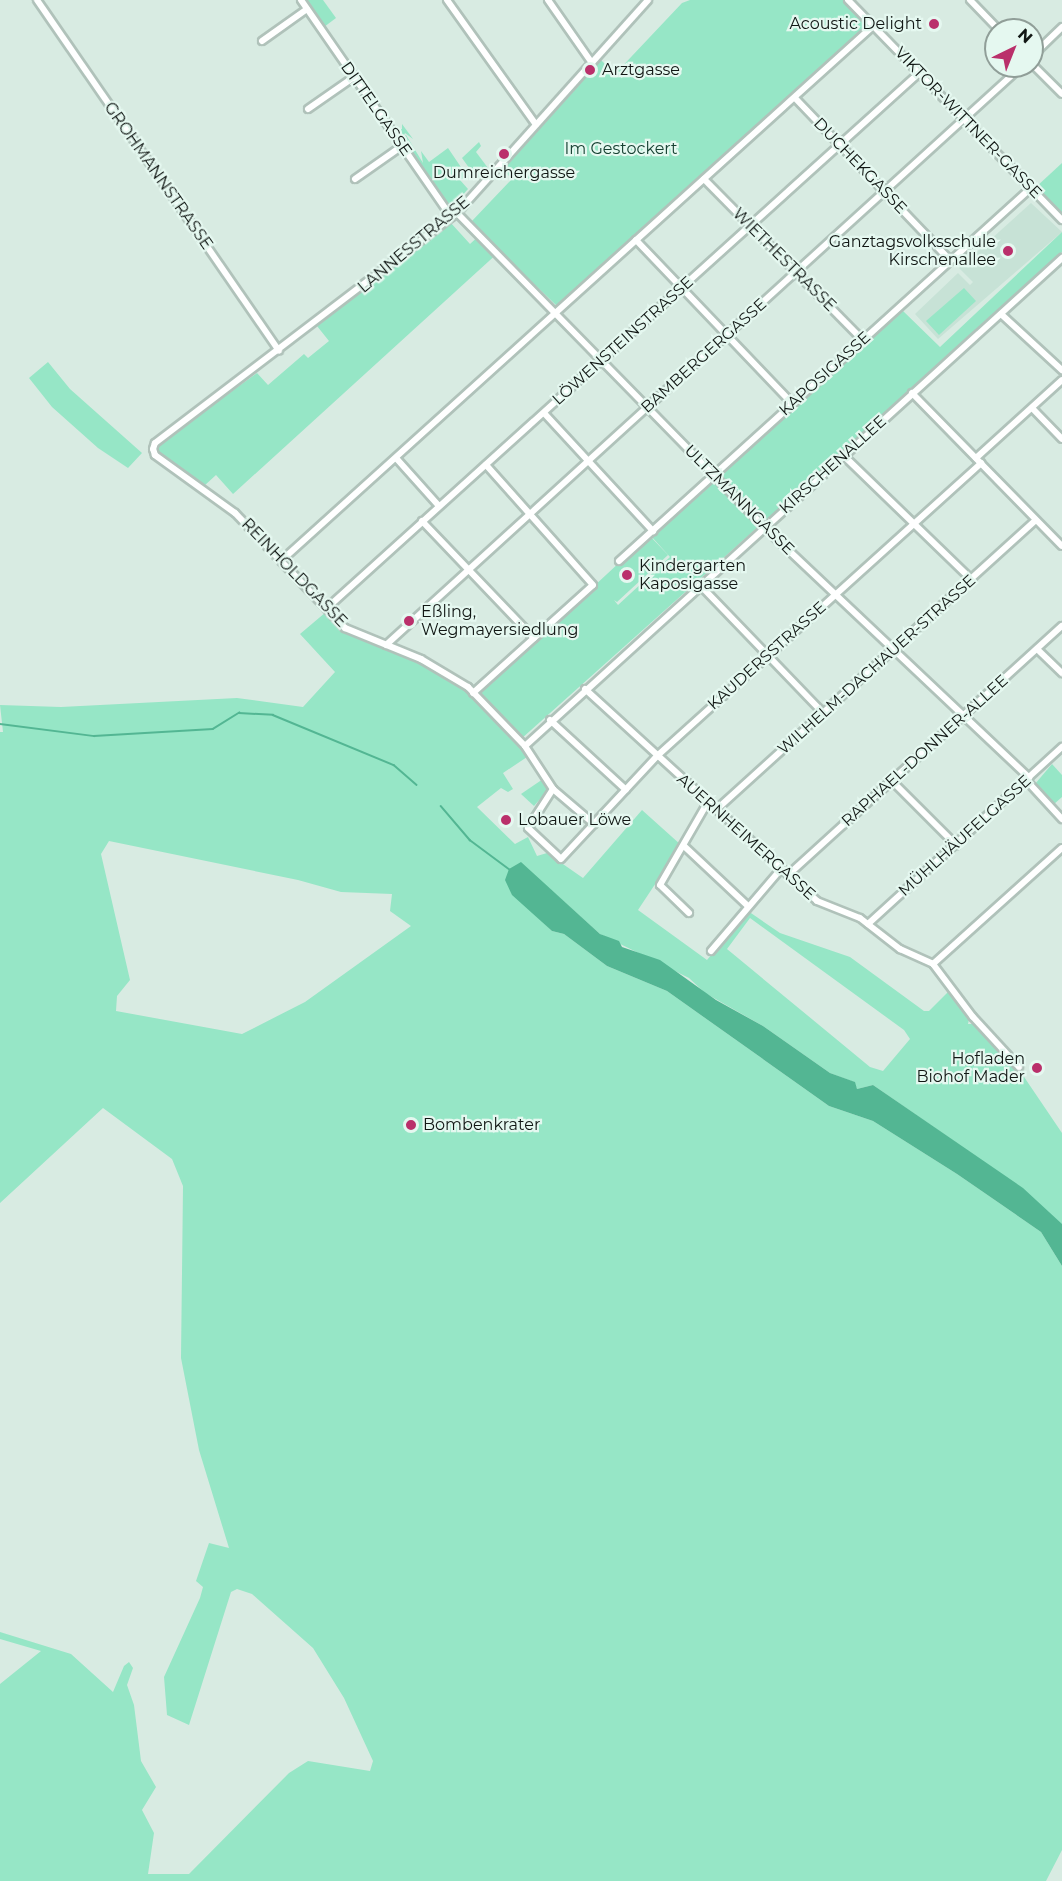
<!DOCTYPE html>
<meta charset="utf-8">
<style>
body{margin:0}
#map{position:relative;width:1062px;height:1881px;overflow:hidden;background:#d8ebe2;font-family:Montserrat,sans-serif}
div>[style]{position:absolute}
.built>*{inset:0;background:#c7e2d6}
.green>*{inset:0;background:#96e6c6}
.water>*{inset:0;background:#53b693}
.stream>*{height:1.5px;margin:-0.75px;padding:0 0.75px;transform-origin:0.75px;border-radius:0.75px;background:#53b693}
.roads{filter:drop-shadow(2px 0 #b0c2ba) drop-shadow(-2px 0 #b0c2ba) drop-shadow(0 2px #b0c2ba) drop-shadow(0 -2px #b0c2ba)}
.minor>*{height:6px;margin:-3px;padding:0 3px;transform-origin:3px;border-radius:3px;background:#fff}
.dots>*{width:16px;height:16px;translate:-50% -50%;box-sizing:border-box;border:3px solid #e5f8f0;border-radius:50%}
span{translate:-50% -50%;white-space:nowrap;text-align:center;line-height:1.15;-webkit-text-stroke:4.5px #e5f8f0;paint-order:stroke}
.poi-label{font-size:16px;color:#111714}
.right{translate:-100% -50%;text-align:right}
.left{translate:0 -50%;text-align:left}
.street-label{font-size:16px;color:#111714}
.park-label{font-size:16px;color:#164132}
.north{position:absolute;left:984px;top:18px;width:60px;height:60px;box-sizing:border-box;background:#e5f8f0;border:2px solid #909e98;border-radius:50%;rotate:43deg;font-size:16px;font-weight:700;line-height:24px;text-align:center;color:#111714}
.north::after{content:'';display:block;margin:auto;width:21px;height:27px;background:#ba306b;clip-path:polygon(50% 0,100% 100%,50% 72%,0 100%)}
</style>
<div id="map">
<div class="built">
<div style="clip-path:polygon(1031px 203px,1062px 232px,938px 339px,915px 314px,958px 273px,970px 285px,973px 282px,959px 268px)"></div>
</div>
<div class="green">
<div style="clip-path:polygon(306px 0,323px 0,336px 18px,324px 27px)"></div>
<div style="clip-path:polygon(690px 0,844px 0,869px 26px,557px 306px,500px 251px,233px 494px,216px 475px,204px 486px,157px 454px,157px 445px,257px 373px,268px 385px,304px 354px,308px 358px,329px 341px,317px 326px,450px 222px,470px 244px,482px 233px,471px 222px,512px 179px,503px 170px,595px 66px,601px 60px,615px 74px,682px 3px)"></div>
<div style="clip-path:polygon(402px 124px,413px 139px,405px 133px,403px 137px,406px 135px,423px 163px,421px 151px,429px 162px,448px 148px,467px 176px,460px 180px,468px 189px,452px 207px,446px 206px,393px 130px,402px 129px)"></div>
<div style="clip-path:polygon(479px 142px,481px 146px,476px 152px,488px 168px,477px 179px,462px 158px)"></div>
<div style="clip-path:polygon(1062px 163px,1062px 214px,1036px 187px)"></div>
<div style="clip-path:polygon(1062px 232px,1062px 252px,767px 521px,763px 522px,720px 477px,721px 472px,902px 310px,940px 347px)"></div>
<div style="clip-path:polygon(964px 288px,976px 301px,939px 335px,926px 321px)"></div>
<div style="clip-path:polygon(48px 362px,70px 389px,142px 453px,128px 468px,98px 448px,52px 407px,29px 378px)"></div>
<div style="clip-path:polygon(714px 479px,759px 526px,521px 739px,478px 694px,649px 535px,668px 555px,617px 602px,614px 600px,618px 605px,670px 557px,651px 536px)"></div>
<div style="clip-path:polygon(evenodd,326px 612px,344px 630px,425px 665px,469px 693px,522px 749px,527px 757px,503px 773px,513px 789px,508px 792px,501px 788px,477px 807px,515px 844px,528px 837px,537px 856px,547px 853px,583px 878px,642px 810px,681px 845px,638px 910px,707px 960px,748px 911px,780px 933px,850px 957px,924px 1011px,929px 1011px,951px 989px,970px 1015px,968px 1024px,978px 1024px,1018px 1068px,1062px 1133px,1062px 1228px,1023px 1189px,873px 1085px,857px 1089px,854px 1082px,830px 1073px,763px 1026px,705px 993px,689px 978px,600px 934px,549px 888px,534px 914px,552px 931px,564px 934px,607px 966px,667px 991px,829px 1106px,873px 1121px,957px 1174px,1041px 1232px,1062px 1266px,1062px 1850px,1046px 1881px,0 1881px,0 1684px,41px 1651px,0 1639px,0 1632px,71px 1654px,113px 1692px,124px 1666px,129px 1662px,133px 1668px,127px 1685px,134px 1705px,141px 1761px,156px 1787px,142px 1810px,154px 1833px,148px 1874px,189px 1874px,289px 1773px,308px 1761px,370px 1771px,373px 1761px,344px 1698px,313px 1648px,252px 1594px,237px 1589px,231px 1592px,189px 1725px,167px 1715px,164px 1677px,200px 1598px,203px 1587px,196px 1581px,209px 1543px,229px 1548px,199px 1450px,181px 1358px,183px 1186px,172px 1159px,103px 1108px,0 1203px,0 732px,3px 732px,0 705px,61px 707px,237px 698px,303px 707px,335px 672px,300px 634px,326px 612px,109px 841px,298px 880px,341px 892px,392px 894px,390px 911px,411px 926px,305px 1002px,242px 1034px,116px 1011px,117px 996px,130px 980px,101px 854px,109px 841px,326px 612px,750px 918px,904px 1030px,910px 1039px,883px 1071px,870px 1067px,727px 949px,750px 918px)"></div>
<div style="clip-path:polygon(1052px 764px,1062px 775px,1062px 797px,1053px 805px,1035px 784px)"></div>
<div style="clip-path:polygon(543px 779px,549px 789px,534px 806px,521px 794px)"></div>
</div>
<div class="water">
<div style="clip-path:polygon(521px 862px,600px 934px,619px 941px,622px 947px,660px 960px,716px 1000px,763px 1026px,830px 1073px,855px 1082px,857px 1089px,873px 1085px,1023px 1188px,1062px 1224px,1062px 1266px,1041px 1232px,957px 1174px,873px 1121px,829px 1106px,667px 991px,607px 966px,564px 934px,552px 931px,512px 895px,505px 880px,509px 869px)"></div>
</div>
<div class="stream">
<div style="left:0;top:724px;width:95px;rotate:7.3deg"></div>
<div style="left:94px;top:736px;width:119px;rotate:-3.4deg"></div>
<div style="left:213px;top:729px;width:31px;rotate:-32deg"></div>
<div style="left:239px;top:713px;width:34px;rotate:3deg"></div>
<div style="left:273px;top:715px;width:131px;rotate:22.5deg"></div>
<div style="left:394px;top:765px;width:30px;rotate:41deg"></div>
<div style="left:441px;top:806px;width:45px;rotate:49.5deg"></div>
<div style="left:470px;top:840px;width:49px;rotate:36.6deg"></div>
</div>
<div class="roads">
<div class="minor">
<div style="left:37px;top:0;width:426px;rotate:55.4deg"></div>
<div style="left:301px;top:0;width:264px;rotate:55.3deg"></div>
<div style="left:447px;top:0;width:153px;rotate:54.5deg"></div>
<div style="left:548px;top:0;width:77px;rotate:55.1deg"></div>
<div style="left:848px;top:0;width:307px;rotate:45.8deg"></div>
<div style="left:970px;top:0;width:42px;rotate:46deg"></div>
<div style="left:262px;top:41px;width:55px;rotate:-35.4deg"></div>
<div style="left:1032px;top:56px;width:42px;rotate:-44deg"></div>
<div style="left:1032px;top:64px;width:42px;rotate:45deg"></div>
<div style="left:795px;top:98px;width:224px;rotate:46.3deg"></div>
<div style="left:308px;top:109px;width:56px;rotate:-34.8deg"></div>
<div style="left:355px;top:179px;width:57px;rotate:-35.1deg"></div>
<div style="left:704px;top:179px;width:226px;rotate:45.4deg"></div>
<div style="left:457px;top:213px;width:439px;rotate:45.6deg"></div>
<div style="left:764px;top:527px;width:365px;rotate:43.4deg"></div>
<div style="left:636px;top:240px;width:226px;rotate:46.3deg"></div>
<div style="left:1001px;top:314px;width:83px;rotate:42.6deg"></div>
<div style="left:912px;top:393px;width:214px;rotate:45.6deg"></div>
<div style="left:1032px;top:408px;width:43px;rotate:45.9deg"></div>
<div style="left:544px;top:413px;width:161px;rotate:47.3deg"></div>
<div style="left:843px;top:455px;width:180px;rotate:44.1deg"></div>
<div style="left:396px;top:458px;width:64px;rotate:48.1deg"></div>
<div style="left:976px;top:458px;width:116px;rotate:-42.2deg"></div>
<div style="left:422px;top:521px;width:162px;rotate:46.3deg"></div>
<div style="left:282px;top:560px;width:797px;rotate:-42.1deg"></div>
<div style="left:619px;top:561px;width:556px;rotate:-42.16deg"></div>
<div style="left:700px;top:585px;width:178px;rotate:46.1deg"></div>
<div style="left:327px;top:608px;width:798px;rotate:-42.1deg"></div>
<div style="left:386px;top:645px;width:860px;rotate:-42.31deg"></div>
<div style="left:1037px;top:649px;width:35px;rotate:44deg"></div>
<div style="left:585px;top:689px;width:314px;rotate:42.4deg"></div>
<div style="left:817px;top:901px;width:46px;rotate:21.6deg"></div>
<div style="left:860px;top:918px;width:51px;rotate:37.8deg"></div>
<div style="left:900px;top:949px;width:36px;rotate:24deg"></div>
<div style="left:933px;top:964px;width:66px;rotate:53deg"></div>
<div style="left:973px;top:1017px;width:68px;rotate:47.4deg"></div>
<div style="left:473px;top:693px;width:161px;rotate:-42deg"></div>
<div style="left:593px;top:585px;width:161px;rotate:-131.7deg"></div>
<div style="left:550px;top:720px;width:103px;rotate:42.6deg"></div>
<div style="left:525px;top:746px;width:726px;rotate:-42.26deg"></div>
<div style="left:892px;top:781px;width:91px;rotate:45deg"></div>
<div style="left:1027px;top:781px;width:52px;rotate:47.4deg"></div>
<div style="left:553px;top:789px;width:46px;rotate:122.7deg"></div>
<div style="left:528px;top:828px;width:45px;rotate:43.2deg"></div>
<div style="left:561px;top:859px;width:141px;rotate:-47deg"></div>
<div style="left:657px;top:756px;width:437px;rotate:-42.1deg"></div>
<div style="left:717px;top:809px;width:430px;rotate:-42.2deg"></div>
<div style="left:594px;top:824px;width:54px;rotate:-139.5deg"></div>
<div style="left:553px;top:789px;width:51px;rotate:-123.1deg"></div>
<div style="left:525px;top:746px;width:82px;rotate:-134deg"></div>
<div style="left:468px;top:687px;width:55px;rotate:-149.2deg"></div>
<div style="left:421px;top:659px;width:82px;rotate:-157.8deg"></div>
<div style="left:345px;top:628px;width:159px;rotate:-133.7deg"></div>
<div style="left:235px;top:513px;width:99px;rotate:-144.1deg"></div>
<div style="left:155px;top:455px;width:6px;rotate:-108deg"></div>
<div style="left:153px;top:449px;width:6px;rotate:-72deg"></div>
<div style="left:155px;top:443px;width:380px;rotate:-37.3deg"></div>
<div style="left:457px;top:213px;width:286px;rotate:-48.1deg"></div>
<div style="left:684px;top:846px;width:88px;rotate:43.2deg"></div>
<div style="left:788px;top:875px;width:370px;rotate:-42.3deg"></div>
<div style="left:689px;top:913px;width:40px;rotate:-136deg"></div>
<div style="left:660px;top:885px;width:96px;rotate:-60deg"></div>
<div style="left:868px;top:924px;width:263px;rotate:-42.4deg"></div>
<div style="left:711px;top:951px;width:108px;rotate:-49.5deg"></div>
<div style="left:933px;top:964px;width:173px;rotate:-42deg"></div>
</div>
</div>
<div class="dots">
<div style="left:934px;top:24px;background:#ba306b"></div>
<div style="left:590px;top:70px;background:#ba306b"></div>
<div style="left:504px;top:154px;background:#ba306b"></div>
<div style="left:1008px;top:251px;background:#ba306b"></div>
<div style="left:627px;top:575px;background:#ba306b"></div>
<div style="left:409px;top:621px;background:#ba306b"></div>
<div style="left:506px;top:820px;background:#ba306b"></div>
<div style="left:1037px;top:1068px;background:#ba306b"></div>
<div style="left:411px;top:1125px;background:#ba306b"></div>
</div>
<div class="poi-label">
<span class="right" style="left:922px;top:24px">Acoustic Delight</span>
<span class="left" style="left:602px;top:70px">Arztgasse</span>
<span style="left:504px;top:173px">Dumreichergasse</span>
<span class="right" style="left:996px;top:251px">Ganztagsvolksschule<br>Kirschenallee</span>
<span class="left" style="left:639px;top:575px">Kindergarten<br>Kaposigasse</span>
<span class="left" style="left:421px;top:621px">Eßling,<br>Wegmayersiedlung</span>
<span class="left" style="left:518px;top:820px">Lobauer Löwe</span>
<span class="right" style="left:1025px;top:1068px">Hofladen<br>Biohof Mader</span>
<span class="left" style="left:423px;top:1125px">Bombenkrater</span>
</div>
<div class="street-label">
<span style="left:376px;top:109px;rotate:55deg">DITTELGASSE</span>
<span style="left:968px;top:123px;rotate:46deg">VIKTOR-WITTNER-GASSE</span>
<span style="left:860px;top:166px;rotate:46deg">DUCHEKGASSE</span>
<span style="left:158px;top:176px;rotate:55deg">GROHMANNSTRASSE</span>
<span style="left:414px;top:245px;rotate:-40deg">LANNESSTRASSE</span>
<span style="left:784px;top:260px;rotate:45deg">WIETHESTRASSE</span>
<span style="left:623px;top:341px;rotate:-42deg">LÖWENSTEINSTRASSE</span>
<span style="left:704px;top:356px;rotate:-42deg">BAMBERGERGASSE</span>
<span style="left:825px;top:374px;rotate:-42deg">KAPOSIGASSE</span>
<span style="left:833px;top:465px;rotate:-42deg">KIRSCHENALLEE</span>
<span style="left:739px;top:500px;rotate:45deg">ULTZMANNGASSE</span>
<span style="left:294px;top:573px;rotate:46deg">REINHOLDGASSE</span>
<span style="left:767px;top:656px;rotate:-42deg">KAUDERSSTRASSE</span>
<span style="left:877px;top:665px;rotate:-42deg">WILHELM-DACHAUER-STRASSE</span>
<span style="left:925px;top:751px;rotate:-42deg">RAPHAEL-DONNER-ALLEE</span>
<span style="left:965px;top:836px;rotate:-42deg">MÜHLHÄUFELGASSE</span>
<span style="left:746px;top:837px;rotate:42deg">AUERNHEIMERGASSE</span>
</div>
<div class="park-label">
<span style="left:621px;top:149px">Im Gestockert</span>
</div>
<div class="north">N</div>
</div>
